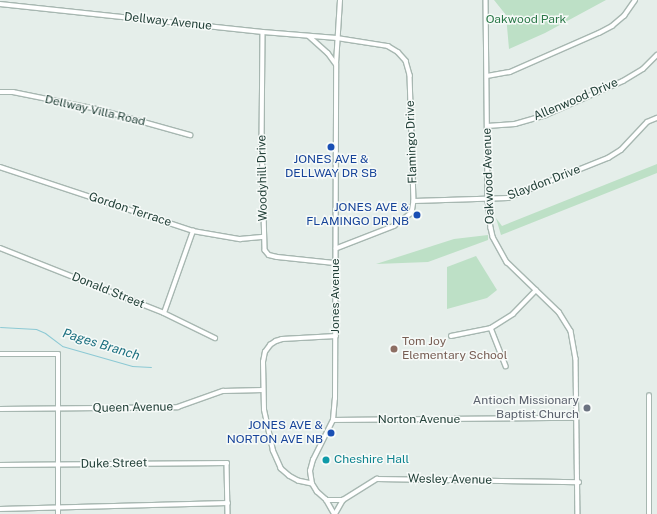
<!DOCTYPE html>
<style>
body{margin:0}
#map{position:relative;width:657px;height:514px;overflow:hidden;background:#e5eeea;font-family:"Public Sans",sans-serif}
div>[style]{position:absolute}
.green>*{inset:0;background:#bde0c6}
.stream>*{height:1px;margin:-0.5px;padding:0 0.5px;transform-origin:0.5px;border-radius:0.5px;background:#8cc9d4}
.roads{filter:drop-shadow(1px 0 #a7b7b1) drop-shadow(-1px 0 #a7b7b1) drop-shadow(0 1px #a7b7b1) drop-shadow(0 -1px #a7b7b1)}
.minor>*{height:3.5px;margin:-1.75px;padding:0 1.75px;transform-origin:1.75px;border-radius:1.75px;background:#fff}
.dots>*{width:11px;height:11px;translate:-50% -50%;box-sizing:border-box;border:2px solid #f6faf8;border-radius:50%}
span{translate:-50% -50%;white-space:nowrap;text-align:center;line-height:1.15;-webkit-text-stroke:3px #f6faf8;paint-order:stroke}
.park-label{font-size:12px;color:#2c7949}
.street-label{font-size:12px;color:#234139}
.transit-label{font-size:12px;color:#164399}
.right{translate:-100% -50%;text-align:right}
.education-label{font-size:12px;color:#785e54}
.left{translate:0 -50%;text-align:left}
.worship-label{font-size:12px;color:#5b616d}
.culture-label{font-size:12px;color:#0d838f}
.water-label{font-size:13px;color:#1b6f7f;font-style:italic}
</style>
<div id="map">
<div class="green">
<div style="clip-path:polygon(494px 0,606px 0,545px 33px,509px 49px,506px 15px)"></div>
<div style="clip-path:polygon(657px 164px,657px 173px,501px 235px,496px 218px,502px 226px)"></div>
<div style="clip-path:polygon(488px 235px,488px 240px,428px 262px,376px 264px,454px 239px)"></div>
<div style="clip-path:polygon(476px 256px,497px 290px,487px 298px,447px 309px,447px 267px)"></div>
</div>
<div class="stream">
<div style="left:0;top:327px;width:36px;rotate:3deg"></div>
<div style="left:36px;top:329px;width:10px;rotate:24deg"></div>
<div style="left:45px;top:333px;width:21px;rotate:37deg"></div>
<div style="left:62px;top:346px;width:73px;rotate:15.9deg"></div>
<div style="left:132px;top:366px;width:19px;rotate:3deg"></div>
</div>
<div class="roads">
<div class="minor">
<div style="left:486px;top:0;width:200px;rotate:89.4deg"></div>
<div style="left:488px;top:200px;width:28px;rotate:84deg"></div>
<div style="left:491px;top:228px;width:9px;rotate:77deg"></div>
<div style="left:493px;top:237px;width:29px;rotate:61deg"></div>
<div style="left:507px;top:262px;width:72px;rotate:43.9deg"></div>
<div style="left:559px;top:312px;width:22px;rotate:58deg"></div>
<div style="left:571px;top:331px;width:28px;rotate:80deg"></div>
<div style="left:576px;top:359px;width:155px;rotate:89.3deg"></div>
<div style="left:0;top:4px;width:264px;rotate:6.1deg"></div>
<div style="left:263px;top:32px;width:74px;rotate:4.6deg"></div>
<div style="left:337px;top:38px;width:52px;rotate:8.9deg"></div>
<div style="left:388px;top:46px;width:12px;rotate:31deg"></div>
<div style="left:398px;top:52px;width:12px;rotate:48deg"></div>
<div style="left:406px;top:61px;width:15px;rotate:74deg"></div>
<div style="left:410px;top:75px;width:126px;rotate:88.2deg"></div>
<div style="left:414px;top:201px;width:12px;rotate:99deg"></div>
<div style="left:412px;top:213px;width:21px;rotate:143deg"></div>
<div style="left:395px;top:226px;width:63px;rotate:158.7deg"></div>
<div style="left:263px;top:32px;width:109px;rotate:90.5deg"></div>
<div style="left:262px;top:141px;width:109px;rotate:88.4deg"></div>
<div style="left:265px;top:250px;width:6px;rotate:51deg"></div>
<div style="left:269px;top:255px;width:8px;rotate:14deg"></div>
<div style="left:277px;top:257px;width:58px;rotate:5.9deg"></div>
<div style="left:309px;top:36px;width:25px;rotate:42deg"></div>
<div style="left:328px;top:53px;width:14px;rotate:54deg"></div>
<div style="left:487px;top:76px;width:23px;rotate:-10deg"></div>
<div style="left:510px;top:72px;width:97px;rotate:-23.7deg"></div>
<div style="left:599px;top:33px;width:15px;rotate:-28deg"></div>
<div style="left:612px;top:26px;width:16px;rotate:-40deg"></div>
<div style="left:624px;top:16px;width:19px;rotate:-55deg"></div>
<div style="left:0;top:92px;width:13px"></div>
<div style="left:13px;top:92px;width:86px;rotate:11.4deg"></div>
<div style="left:97px;top:109px;width:97px;rotate:15.6deg"></div>
<div style="left:487px;top:126px;width:28px;rotate:-4deg"></div>
<div style="left:515px;top:124px;width:32px;rotate:-16deg"></div>
<div style="left:546px;top:115px;width:84px;rotate:-23.8deg"></div>
<div style="left:623px;top:81px;width:23px;rotate:-31deg"></div>
<div style="left:643px;top:69px;width:20px;rotate:-45deg"></div>
<div style="left:0;top:167px;width:203px;rotate:18.3deg"></div>
<div style="left:193px;top:231px;width:48px;rotate:9.7deg"></div>
<div style="left:240px;top:239px;width:24px;rotate:-5deg"></div>
<div style="left:414px;top:201px;width:94px;rotate:-1.8deg"></div>
<div style="left:508px;top:198px;width:108px;rotate:-21.8deg"></div>
<div style="left:608px;top:158px;width:15px;rotate:-32deg"></div>
<div style="left:621px;top:150px;width:38px;rotate:-47deg"></div>
<div style="left:647px;top:122px;width:11px;rotate:-22deg"></div>
<div style="left:0;top:248px;width:176px;rotate:21.6deg"></div>
<div style="left:164px;top:313px;width:57px;rotate:26.1deg"></div>
<div style="left:164px;top:313px;width:87px;rotate:-70.5deg"></div>
<div style="left:491px;top:328px;width:41px;rotate:68.5deg"></div>
<div style="left:451px;top:336px;width:41px;rotate:-11.3deg"></div>
<div style="left:491px;top:328px;width:26px;rotate:-32deg"></div>
<div style="left:513px;top:314px;width:33px;rotate:-46deg"></div>
<div style="left:0;top:354px;width:58px"></div>
<div style="left:58px;top:354px;width:160px;rotate:90deg"></div>
<div style="left:0;top:409px;width:178px;rotate:-0.6deg"></div>
<div style="left:178px;top:407px;width:48px;rotate:-19.6deg"></div>
<div style="left:223px;top:391px;width:40px;rotate:-1.4deg"></div>
<div style="left:333px;top:420px;width:243px;rotate:-0.5deg"></div>
<div style="left:0;top:465px;width:227px;rotate:-0.5deg"></div>
<div style="left:227px;top:463px;width:51px;rotate:88.9deg"></div>
<div style="left:312px;top:484px;width:14px;rotate:-168deg"></div>
<div style="left:298px;top:481px;width:10px;rotate:-151deg"></div>
<div style="left:289px;top:476px;width:11px;rotate:-139deg"></div>
<div style="left:281px;top:469px;width:20px;rotate:-114deg"></div>
<div style="left:273px;top:451px;width:42px;rotate:-102.4deg"></div>
<div style="left:264px;top:410px;width:48px;rotate:-91.2deg"></div>
<div style="left:263px;top:362px;width:10px;rotate:-79deg"></div>
<div style="left:265px;top:352px;width:9px;rotate:-54deg"></div>
<div style="left:270px;top:345px;width:7px;rotate:-34deg"></div>
<div style="left:276px;top:341px;width:6px;rotate:-18deg"></div>
<div style="left:282px;top:339px;width:54px;rotate:-3.2deg"></div>
<div style="left:326px;top:500px;width:17px"></div>
<div style="left:0;top:509px;width:228px;rotate:-1.5deg"></div>
<div style="left:334px;top:514px;width:16px;rotate:-120deg"></div>
<div style="left:326px;top:500px;width:12px;rotate:-138deg"></div>
<div style="left:317px;top:492px;width:9px;rotate:-122deg"></div>
<div style="left:312px;top:484px;width:13px;rotate:-99deg"></div>
<div style="left:310px;top:471px;width:11px;rotate:-75deg"></div>
<div style="left:313px;top:460px;width:45px;rotate:-63.4deg"></div>
<div style="left:333px;top:420px;width:21px;rotate:-85deg"></div>
<div style="left:335px;top:399px;width:335px;rotate:-89.8deg"></div>
<div style="left:336px;top:64px;width:64px;rotate:-86.4deg"></div>
<div style="left:335px;top:514px;width:16px;rotate:-60deg"></div>
<div style="left:343px;top:500px;width:40px;rotate:-32deg"></div>
<div style="left:377px;top:479px;width:202px;rotate:0.9deg"></div>
<div style="left:649px;top:514px;width:118px;rotate:-90deg"></div>
</div>
</div>
<div class="dots">
<div style="left:331px;top:147px;background:#1a4fb4"></div>
<div style="left:417px;top:215px;background:#1a4fb4"></div>
<div style="left:394px;top:349px;background:#8d6e63"></div>
<div style="left:587px;top:408px;background:#6b7280"></div>
<div style="left:331px;top:433px;background:#1a4fb4"></div>
<div style="left:326px;top:460px;background:#0f9aa8"></div>
</div>
<div class="park-label">
<span style="left:526px;top:20px">Oakwood Park</span>
</div>
<div class="street-label">
<span style="left:168px;top:22px;rotate:6deg">Dellway Avenue</span>
<span style="left:576px;top:100px;rotate:-23deg">Allenwood Drive</span>
<span style="left:95px;top:111px;rotate:13deg">Dellway Villa Road</span>
<span style="left:412px;top:142px;rotate:-92deg">Flamingo Drive</span>
<span style="left:489px;top:176px;rotate:-92deg">Oakwood Avenue</span>
<span style="left:263px;top:178px;rotate:-91deg">Woodyhill Drive</span>
<span style="left:544px;top:183px;rotate:-21deg">Slaydon Drive</span>
<span style="left:130px;top:210px;rotate:18deg">Gordon Terrace</span>
<span style="left:108px;top:291px;rotate:22deg">Donald Street</span>
<span style="left:336px;top:296px;rotate:-90deg">Jones Avenue</span>
<span style="left:133px;top:408px;rotate:-1deg">Queen Avenue</span>
<span style="left:419px;top:420px">Norton Avenue</span>
<span style="left:114px;top:464px;rotate:-1deg">Duke Street</span>
<span style="left:450px;top:480px;rotate:1deg">Wesley Avenue</span>
</div>
<div class="transit-label">
<span style="left:331px;top:167px">JONES AVE &amp;<br>DELLWAY DR SB</span>
<span class="right" style="left:409px;top:215px">JONES AVE &amp;<br>FLAMINGO DR NB</span>
<span class="right" style="left:323px;top:433px">JONES AVE &amp;<br>NORTON AVE NB</span>
</div>
<div class="education-label">
<span class="left" style="left:402px;top:349px">Tom Joy<br>Elementary School</span>
</div>
<div class="worship-label">
<span class="right" style="left:579px;top:408px">Antioch Missionary<br>Baptist Church</span>
</div>
<div class="culture-label">
<span class="left" style="left:334px;top:460px">Cheshire Hall</span>
</div>
<div class="water-label">
<span style="left:101px;top:345px;rotate:17deg">Pages Branch</span>
</div>
</div>
